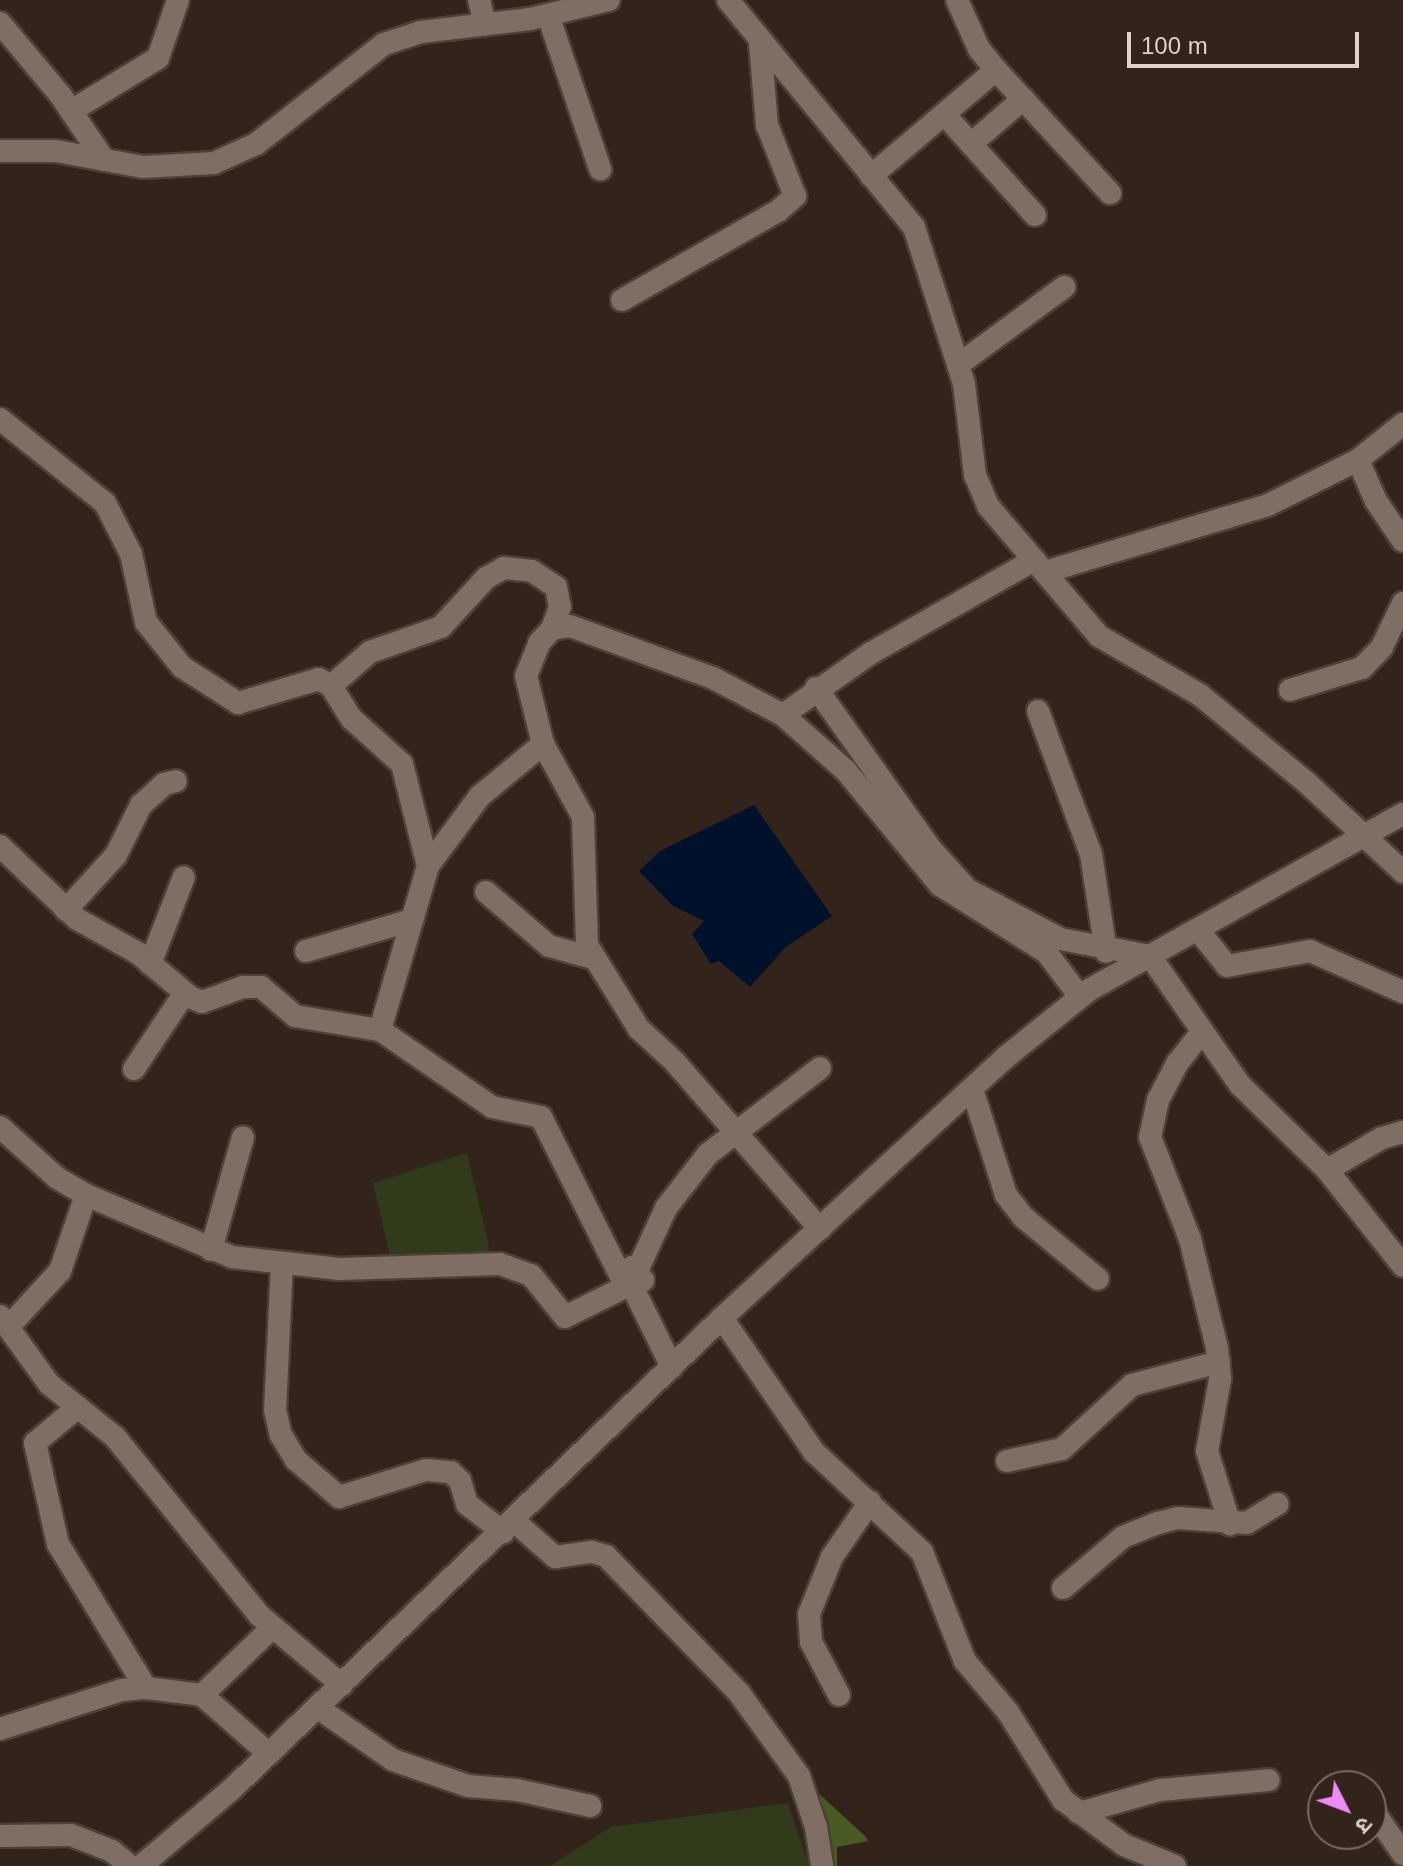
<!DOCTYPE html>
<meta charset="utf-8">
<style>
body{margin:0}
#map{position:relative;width:1403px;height:1866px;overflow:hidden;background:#32241b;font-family:Arial,"Noto Sans Devanagari",sans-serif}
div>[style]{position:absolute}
.green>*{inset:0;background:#313b1c}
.forest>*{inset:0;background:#4a5a25}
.water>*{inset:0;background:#00112c}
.roads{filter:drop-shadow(2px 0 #4c4039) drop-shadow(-2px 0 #4c4039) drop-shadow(0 2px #4c4039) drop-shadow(0 -2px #4c4039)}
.minor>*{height:22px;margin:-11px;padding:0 11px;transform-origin:11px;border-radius:11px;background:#7e6e63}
span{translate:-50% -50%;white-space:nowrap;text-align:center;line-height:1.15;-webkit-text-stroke:6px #32241b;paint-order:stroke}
.north{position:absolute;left:1307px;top:1770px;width:80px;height:80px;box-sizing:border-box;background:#32241b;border:2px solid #766a62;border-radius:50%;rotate:132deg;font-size:22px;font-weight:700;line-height:32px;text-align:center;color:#dcd3cc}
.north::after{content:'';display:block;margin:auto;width:28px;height:36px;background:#ee8bf8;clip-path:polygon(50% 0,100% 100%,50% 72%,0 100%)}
.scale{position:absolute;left:1127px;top:32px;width:232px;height:36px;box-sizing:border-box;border:4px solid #dcd3cc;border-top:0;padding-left:10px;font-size:24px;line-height:28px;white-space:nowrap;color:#dcd3cc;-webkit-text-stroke:6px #32241b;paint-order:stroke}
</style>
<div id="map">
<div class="green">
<div style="clip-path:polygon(467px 1153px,492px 1260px,391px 1261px,373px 1183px)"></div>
<div style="clip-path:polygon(788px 1803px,809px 1866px,550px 1866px,611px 1827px)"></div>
</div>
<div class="forest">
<div style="clip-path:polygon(792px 1769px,866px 1837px,868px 1841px,837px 1847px,837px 1866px,816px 1866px)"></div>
</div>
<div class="water">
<div style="clip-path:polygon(754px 805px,832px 916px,786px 947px,750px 987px,719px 961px,711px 964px,692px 934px,704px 921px,673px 906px,639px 871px,660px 851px)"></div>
</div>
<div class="roads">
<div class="minor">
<div style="left:479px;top:0;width:25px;rotate:76deg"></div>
<div style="left:728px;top:0;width:293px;rotate:50.7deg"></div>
<div style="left:914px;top:227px;width:165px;rotate:72.3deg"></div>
<div style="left:964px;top:384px;width:92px;rotate:83.1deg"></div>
<div style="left:975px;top:475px;width:34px;rotate:67deg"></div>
<div style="left:988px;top:506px;width:171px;rotate:49.5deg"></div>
<div style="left:1099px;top:636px;width:117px;rotate:30.3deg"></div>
<div style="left:1200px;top:695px;width:139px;rotate:39.4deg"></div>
<div style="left:1307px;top:783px;width:131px;rotate:42.8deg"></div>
<div style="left:957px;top:0;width:54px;rotate:65.8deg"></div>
<div style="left:979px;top:49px;width:27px;rotate:51deg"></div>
<div style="left:996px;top:70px;width:168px;rotate:47.2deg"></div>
<div style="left:548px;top:15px;width:163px;rotate:71.3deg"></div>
<div style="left:0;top:23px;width:95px;rotate:50.1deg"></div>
<div style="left:61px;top:96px;width:77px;rotate:56.1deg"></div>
<div style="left:71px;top:111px;width:102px;rotate:-31.3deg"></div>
<div style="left:158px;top:58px;width:61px;rotate:-71deg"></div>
<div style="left:944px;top:114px;width:136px;rotate:48deg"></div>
<div style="left:971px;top:144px;width:69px;rotate:-40.9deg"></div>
<div style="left:0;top:151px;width:56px"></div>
<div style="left:56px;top:151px;width:88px;rotate:10.4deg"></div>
<div style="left:143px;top:167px;width:71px;rotate:-3.2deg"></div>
<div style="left:214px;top:163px;width:46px;rotate:-24.3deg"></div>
<div style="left:256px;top:144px;width:162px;rotate:-38deg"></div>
<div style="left:384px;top:44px;width:39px;rotate:-18deg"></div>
<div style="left:421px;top:32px;width:110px;rotate:-6.8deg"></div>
<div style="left:530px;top:19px;width:81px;rotate:-13.5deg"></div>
<div style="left:871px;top:176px;width:164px;rotate:-40.3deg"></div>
<div style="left:622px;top:300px;width:180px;rotate:-29.7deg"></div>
<div style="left:778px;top:211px;width:23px;rotate:-41deg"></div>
<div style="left:795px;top:196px;width:76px;rotate:-111.5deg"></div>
<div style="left:767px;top:125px;width:82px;rotate:-94.9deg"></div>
<div style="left:958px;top:365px;width:132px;rotate:-36.3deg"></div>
<div style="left:0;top:419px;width:134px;rotate:38.7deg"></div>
<div style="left:105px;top:503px;width:57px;rotate:63deg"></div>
<div style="left:131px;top:554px;width:70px;rotate:77.6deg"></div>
<div style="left:146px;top:622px;width:58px;rotate:51.3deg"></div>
<div style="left:182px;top:667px;width:67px;rotate:32.7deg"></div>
<div style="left:238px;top:703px;width:84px;rotate:-16.5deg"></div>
<div style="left:319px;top:679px;width:14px;rotate:30deg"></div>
<div style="left:331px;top:686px;width:39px;rotate:58deg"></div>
<div style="left:352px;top:719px;width:67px;rotate:42deg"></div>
<div style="left:402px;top:764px;width:105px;rotate:75.7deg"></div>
<div style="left:1358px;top:460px;width:45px;rotate:66.3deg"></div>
<div style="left:1376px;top:501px;width:48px;rotate:56deg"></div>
<div style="left:1045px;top:572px;width:233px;rotate:-16.7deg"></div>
<div style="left:1268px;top:505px;width:101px;rotate:-26.6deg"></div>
<div style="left:1358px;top:460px;width:58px;rotate:-38.7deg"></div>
<div style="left:331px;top:686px;width:52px;rotate:-41.1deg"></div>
<div style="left:370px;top:652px;width:75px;rotate:-19.4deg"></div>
<div style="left:441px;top:627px;width:67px;rotate:-47.4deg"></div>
<div style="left:486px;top:578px;width:21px;rotate:-29deg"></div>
<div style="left:504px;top:568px;width:28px;rotate:6deg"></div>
<div style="left:532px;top:571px;width:29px;rotate:34deg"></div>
<div style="left:556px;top:587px;width:20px;rotate:79deg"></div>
<div style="left:560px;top:607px;width:23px;rotate:110deg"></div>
<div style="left:816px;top:688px;width:196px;rotate:54.5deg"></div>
<div style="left:930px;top:848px;width:57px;rotate:47.9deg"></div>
<div style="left:968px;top:890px;width:104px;rotate:28deg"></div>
<div style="left:1060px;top:939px;width:92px;rotate:10.7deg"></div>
<div style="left:1150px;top:956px;width:157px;rotate:55.1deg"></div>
<div style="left:1240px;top:1085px;width:122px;rotate:44.3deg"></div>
<div style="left:1327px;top:1170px;width:122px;rotate:51.6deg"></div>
<div style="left:1290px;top:690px;width:75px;rotate:-17deg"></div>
<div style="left:1362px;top:668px;width:29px;rotate:-46deg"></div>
<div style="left:1382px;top:647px;width:49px;rotate:-64.5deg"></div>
<div style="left:1038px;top:711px;width:153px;rotate:69.7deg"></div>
<div style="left:1091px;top:854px;width:99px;rotate:81.3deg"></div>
<div style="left:783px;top:715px;width:108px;rotate:-35.2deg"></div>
<div style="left:871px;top:653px;width:188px;rotate:-29.7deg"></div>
<div style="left:0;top:846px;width:106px;rotate:43.5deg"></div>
<div style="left:77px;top:919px;width:70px;rotate:29.1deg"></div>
<div style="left:138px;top:953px;width:68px;rotate:40.2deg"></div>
<div style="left:190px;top:997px;width:13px;rotate:23deg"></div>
<div style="left:202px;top:1002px;width:44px;rotate:-20.1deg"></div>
<div style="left:243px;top:987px;width:18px"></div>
<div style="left:261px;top:987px;width:45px;rotate:40.5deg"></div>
<div style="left:295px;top:1016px;width:86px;rotate:9.4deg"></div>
<div style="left:380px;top:1030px;width:136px;rotate:34.5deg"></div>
<div style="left:492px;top:1107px;width:50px;rotate:11.5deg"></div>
<div style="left:541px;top:1117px;width:183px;rotate:63.4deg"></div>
<div style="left:623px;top:1281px;width:12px;rotate:35deg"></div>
<div style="left:633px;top:1288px;width:13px;rotate:-39deg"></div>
<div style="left:643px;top:1280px;width:17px;rotate:-130deg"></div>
<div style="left:632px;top:1267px;width:13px;rotate:141deg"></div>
<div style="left:486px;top:892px;width:83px;rotate:40.6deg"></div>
<div style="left:549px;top:946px;width:46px;rotate:15.3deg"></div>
<div style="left:66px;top:910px;width:74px;rotate:-47.7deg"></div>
<div style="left:116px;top:855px;width:56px;rotate:-63.4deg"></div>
<div style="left:141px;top:805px;width:31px;rotate:-42deg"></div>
<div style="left:164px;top:784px;width:12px;rotate:-14deg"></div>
<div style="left:1198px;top:930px;width:46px;rotate:51.1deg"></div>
<div style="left:1227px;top:966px;width:84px;rotate:-10.2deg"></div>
<div style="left:1310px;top:951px;width:102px;rotate:23.8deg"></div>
<div style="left:306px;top:951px;width:110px;rotate:-16.3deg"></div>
<div style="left:150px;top:964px;width:93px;rotate:-68.7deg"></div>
<div style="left:380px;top:1030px;width:171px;rotate:-73.7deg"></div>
<div style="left:428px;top:866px;width:87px;rotate:-53.4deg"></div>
<div style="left:480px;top:796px;width:82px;rotate:-39.5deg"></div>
<div style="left:1201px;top:1033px;width:37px;rotate:128deg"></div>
<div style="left:1178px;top:1062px;width:43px;rotate:117.8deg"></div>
<div style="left:1158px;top:1100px;width:38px;rotate:102deg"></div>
<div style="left:1150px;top:1137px;width:110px;rotate:68.6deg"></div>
<div style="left:1190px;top:1239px;width:112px;rotate:76.1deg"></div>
<div style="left:1217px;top:1348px;width:31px;rotate:84deg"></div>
<div style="left:1220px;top:1379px;width:73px;rotate:100.2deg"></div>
<div style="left:1207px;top:1451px;width:77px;rotate:72.5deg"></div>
<div style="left:134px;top:1069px;width:90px;rotate:-56.3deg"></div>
<div style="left:972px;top:1089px;width:111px;rotate:72.2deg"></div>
<div style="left:1006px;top:1195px;width:28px;rotate:52deg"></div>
<div style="left:1023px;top:1217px;width:97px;rotate:39.6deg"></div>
<div style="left:0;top:1127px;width:76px;rotate:41.8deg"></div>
<div style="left:57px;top:1178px;width:34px;rotate:30deg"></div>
<div style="left:86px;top:1195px;width:159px;rotate:23deg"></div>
<div style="left:232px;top:1257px;width:108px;rotate:6.4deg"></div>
<div style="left:339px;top:1269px;width:161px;rotate:-1.8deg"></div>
<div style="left:500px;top:1264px;width:33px;rotate:20deg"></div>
<div style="left:531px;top:1275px;width:54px;rotate:51deg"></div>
<div style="left:565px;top:1317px;width:69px;rotate:-26.6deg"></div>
<div style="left:1327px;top:1170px;width:64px;rotate:-30.2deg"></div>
<div style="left:1382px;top:1138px;width:22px;rotate:-16deg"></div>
<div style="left:820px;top:1229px;width:221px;rotate:-131deg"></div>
<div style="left:675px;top:1062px;width:49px;rotate:-137.5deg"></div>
<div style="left:639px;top:1029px;width:99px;rotate:-121.8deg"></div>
<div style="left:587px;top:945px;width:128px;rotate:-91.8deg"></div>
<div style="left:583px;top:817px;width:83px;rotate:-118.7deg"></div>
<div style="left:543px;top:744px;width:70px;rotate:-104deg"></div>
<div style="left:526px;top:676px;width:35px;rotate:-68deg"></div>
<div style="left:539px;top:643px;width:19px;rotate:-47deg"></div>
<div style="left:552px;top:629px;width:18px;rotate:-9deg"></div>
<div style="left:570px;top:626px;width:152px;rotate:20deg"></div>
<div style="left:713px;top:678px;width:79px;rotate:27.9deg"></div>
<div style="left:783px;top:715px;width:84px;rotate:41.6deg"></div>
<div style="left:846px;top:771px;width:148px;rotate:50.5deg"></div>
<div style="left:940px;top:885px;width:127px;rotate:32.4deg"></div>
<div style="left:1047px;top:953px;width:55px;rotate:53.1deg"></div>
<div style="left:211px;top:1250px;width:117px;rotate:-74.2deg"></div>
<div style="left:282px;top:1263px;width:147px;rotate:92.7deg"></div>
<div style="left:275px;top:1410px;width:26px;rotate:77deg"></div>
<div style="left:281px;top:1435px;width:29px;rotate:59deg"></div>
<div style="left:296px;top:1460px;width:57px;rotate:40.7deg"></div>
<div style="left:339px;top:1497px;width:91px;rotate:-17.2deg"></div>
<div style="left:426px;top:1470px;width:25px;rotate:5deg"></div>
<div style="left:451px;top:1472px;width:13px;rotate:45deg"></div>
<div style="left:460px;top:1481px;width:24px;rotate:73deg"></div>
<div style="left:467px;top:1504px;width:46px;rotate:37.9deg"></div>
<div style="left:638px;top:1269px;width:67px;rotate:-65.3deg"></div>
<div style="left:666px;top:1208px;width:68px;rotate:-52.1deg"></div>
<div style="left:708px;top:1154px;width:141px;rotate:-37.5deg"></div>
<div style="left:633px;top:1288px;width:88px;rotate:63.7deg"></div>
<div style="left:0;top:1316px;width:84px;rotate:54.2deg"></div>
<div style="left:49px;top:1384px;width:85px;rotate:38.8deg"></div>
<div style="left:115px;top:1437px;width:230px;rotate:51deg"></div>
<div style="left:260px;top:1616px;width:107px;rotate:40.1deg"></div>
<div style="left:722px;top:1318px;width:163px;rotate:55.5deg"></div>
<div style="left:814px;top:1452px;width:147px;rotate:42.8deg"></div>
<div style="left:922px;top:1552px;width:117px;rotate:68.5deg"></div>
<div style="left:965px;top:1661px;width:67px;rotate:49.9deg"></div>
<div style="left:1008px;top:1712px;width:104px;rotate:58deg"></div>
<div style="left:1063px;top:1800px;width:76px;rotate:36.4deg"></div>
<div style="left:1124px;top:1845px;width:55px;rotate:22.4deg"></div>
<div style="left:10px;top:1325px;width:74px;rotate:-47.2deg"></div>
<div style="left:60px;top:1271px;width:80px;rotate:-71.1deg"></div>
<div style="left:78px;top:1407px;width:56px;rotate:140.1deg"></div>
<div style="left:35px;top:1443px;width:104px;rotate:77.2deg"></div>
<div style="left:58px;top:1544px;width:169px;rotate:58.6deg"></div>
<div style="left:1007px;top:1461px;width:56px;rotate:-12.3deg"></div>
<div style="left:1062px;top:1449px;width:95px;rotate:-42.4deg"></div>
<div style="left:1132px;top:1385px;width:90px;rotate:-14.8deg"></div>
<div style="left:514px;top:1521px;width:55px;rotate:41.3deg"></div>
<div style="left:555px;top:1557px;width:37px;rotate:-8deg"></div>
<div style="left:592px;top:1552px;width:15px;rotate:16deg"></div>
<div style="left:606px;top:1556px;width:191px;rotate:45.8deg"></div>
<div style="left:739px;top:1693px;width:102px;rotate:54.1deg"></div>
<div style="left:799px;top:1776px;width:54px;rotate:71.6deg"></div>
<div style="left:816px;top:1827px;width:39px;rotate:81deg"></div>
<div style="left:1063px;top:1588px;width:79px;rotate:-40.4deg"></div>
<div style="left:1123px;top:1537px;width:38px;rotate:-22deg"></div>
<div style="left:1158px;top:1523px;width:21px;rotate:-14deg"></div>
<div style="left:1178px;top:1518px;width:69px;rotate:4.1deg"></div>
<div style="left:1247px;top:1523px;width:36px;rotate:-32deg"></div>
<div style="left:202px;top:1695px;width:98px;rotate:-43.8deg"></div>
<div style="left:839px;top:1695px;width:60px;rotate:-117.8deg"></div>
<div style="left:811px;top:1642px;width:28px;rotate:-94deg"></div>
<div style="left:809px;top:1614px;width:61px;rotate:-68deg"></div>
<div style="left:832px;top:1557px;width:67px;rotate:-55.4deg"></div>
<div style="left:318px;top:1708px;width:91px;rotate:34.7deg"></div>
<div style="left:393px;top:1760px;width:79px;rotate:19.1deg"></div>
<div style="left:468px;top:1786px;width:49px;rotate:4.7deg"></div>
<div style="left:517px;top:1790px;width:75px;rotate:12.4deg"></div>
<div style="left:0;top:1729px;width:128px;rotate:-17.7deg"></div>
<div style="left:122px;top:1690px;width:24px;rotate:-5deg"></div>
<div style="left:146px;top:1688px;width:56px;rotate:7.1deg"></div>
<div style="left:202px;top:1695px;width:89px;rotate:41.4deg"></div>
<div style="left:1374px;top:1812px;width:51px;rotate:55.4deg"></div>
<div style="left:1079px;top:1813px;width:84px;rotate:-15.9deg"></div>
<div style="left:1160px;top:1790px;width:109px;rotate:-5.2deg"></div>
<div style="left:0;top:1836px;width:71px;rotate:-0.8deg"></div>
<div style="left:71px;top:1835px;width:44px;rotate:21.3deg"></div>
<div style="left:112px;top:1851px;width:23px;rotate:40deg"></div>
<div style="left:141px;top:1866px;width:119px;rotate:-40.2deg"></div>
<div style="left:232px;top:1789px;width:680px;rotate:-43.87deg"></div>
<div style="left:722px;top:1318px;width:386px;rotate:-42.6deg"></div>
<div style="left:1006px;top:1057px;width:107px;rotate:-38.9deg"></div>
<div style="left:1089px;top:990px;width:360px;rotate:-29.3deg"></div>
</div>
</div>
<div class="north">उ</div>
<div class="scale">100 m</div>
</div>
